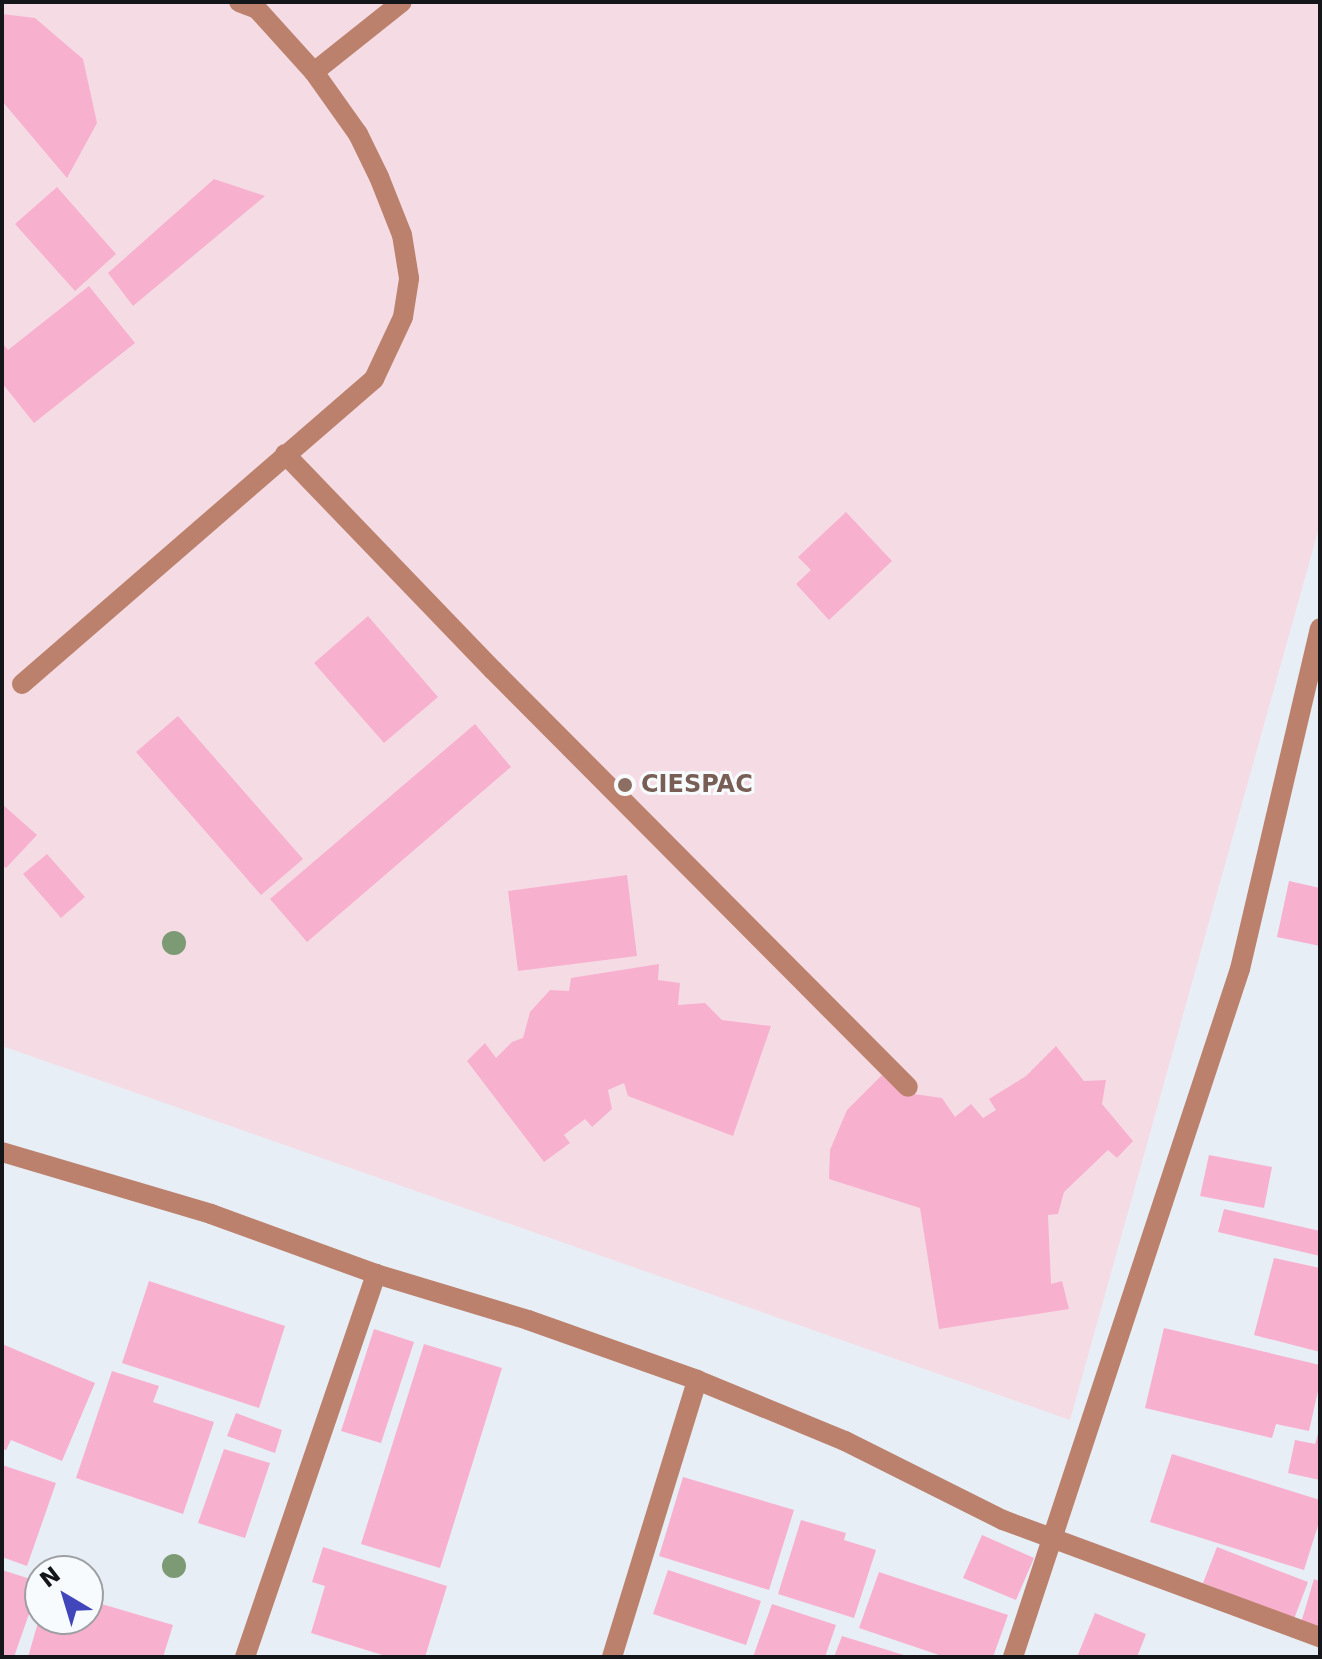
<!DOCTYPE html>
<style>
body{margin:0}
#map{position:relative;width:1322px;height:1659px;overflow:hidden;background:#e8eef6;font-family:"DejaVu Sans",sans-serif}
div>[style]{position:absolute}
.education>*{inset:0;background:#f5dce4}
.building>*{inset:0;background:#f8b0cf}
.service>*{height:20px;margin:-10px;padding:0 10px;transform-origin:10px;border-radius:10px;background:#bb816c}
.minor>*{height:20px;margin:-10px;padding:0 10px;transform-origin:10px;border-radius:10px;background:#bb816c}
.trees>*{width:24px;height:24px;margin:-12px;border-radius:50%;background:#7c9a73}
.dots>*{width:22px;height:22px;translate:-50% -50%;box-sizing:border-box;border:4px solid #f8fbfe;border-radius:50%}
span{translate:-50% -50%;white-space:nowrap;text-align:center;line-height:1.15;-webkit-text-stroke:6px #f8fbfe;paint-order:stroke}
.education-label{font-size:24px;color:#785e54;font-weight:700}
.left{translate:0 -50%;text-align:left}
.frame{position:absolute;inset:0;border:4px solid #141619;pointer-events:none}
.north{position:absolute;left:24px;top:1555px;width:80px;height:80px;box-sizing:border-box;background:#f8fbfe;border:2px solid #9d9fa2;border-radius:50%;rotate:322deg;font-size:22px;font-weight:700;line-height:32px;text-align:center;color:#141619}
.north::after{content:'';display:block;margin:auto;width:28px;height:36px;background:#4146ba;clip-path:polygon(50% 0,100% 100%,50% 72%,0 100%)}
</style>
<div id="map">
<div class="education">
<div style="clip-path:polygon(2px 2px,1320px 2px,1320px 524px,1070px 1420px,2px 1046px)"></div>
</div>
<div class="building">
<div style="clip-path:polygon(2px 14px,35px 18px,83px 59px,97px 123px,67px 178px,2px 101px)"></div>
<div style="clip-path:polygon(214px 179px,265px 196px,133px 306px,108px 273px)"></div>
<div style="clip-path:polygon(57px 187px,116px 254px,75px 291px,15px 224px)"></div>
<div style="clip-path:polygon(89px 286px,135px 343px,34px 423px,2px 383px,2px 343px,8px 350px)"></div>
<div style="clip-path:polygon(846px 512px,892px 561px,829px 620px,796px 584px,811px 570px,798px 557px)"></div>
<div style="clip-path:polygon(368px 616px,438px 697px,384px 743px,314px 663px)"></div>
<div style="clip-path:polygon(178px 716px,303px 859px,261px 895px,136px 752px)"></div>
<div style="clip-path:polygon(475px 724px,511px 767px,307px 942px,270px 899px)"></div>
<div style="clip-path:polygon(2px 804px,37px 835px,6px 868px,2px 865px)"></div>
<div style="clip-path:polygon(47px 854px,85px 897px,61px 918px,23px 874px)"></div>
<div style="clip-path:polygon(627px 875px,637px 956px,518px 971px,508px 891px)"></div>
<div style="clip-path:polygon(1289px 881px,1320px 888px,1320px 946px,1277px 937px)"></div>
<div style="clip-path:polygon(659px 964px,658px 980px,680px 983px,678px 1005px,705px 1003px,722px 1020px,771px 1026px,733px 1136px,628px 1096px,624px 1083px,608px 1090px,612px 1109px,592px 1127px,585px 1119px,564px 1135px,570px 1143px,544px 1162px,467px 1061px,485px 1043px,496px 1058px,512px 1042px,523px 1038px,530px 1012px,550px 990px,569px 991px,571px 978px)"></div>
<div style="clip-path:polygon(1056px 1046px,1084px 1081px,1106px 1080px,1102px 1104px,1133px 1141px,1117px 1158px,1108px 1150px,1064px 1192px,1058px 1214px,1048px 1215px,1051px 1284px,1062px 1281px,1069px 1309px,939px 1329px,920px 1208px,829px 1179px,830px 1150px,847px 1110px,882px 1075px,900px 1092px,942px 1098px,955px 1117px,971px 1104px,983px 1118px,996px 1110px,989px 1099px,1026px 1076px)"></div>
<div style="clip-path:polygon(1209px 1155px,1272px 1167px,1264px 1208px,1200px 1196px)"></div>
<div style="clip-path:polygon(1224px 1209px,1320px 1231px,1320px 1256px,1218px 1232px)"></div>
<div style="clip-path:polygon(1274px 1258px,1320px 1268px,1320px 1352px,1254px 1335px)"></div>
<div style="clip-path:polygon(149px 1281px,285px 1326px,259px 1408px,122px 1363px)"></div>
<div style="clip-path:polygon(1164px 1328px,1320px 1365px,1320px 1382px,1309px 1431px,1276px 1424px,1272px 1438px,1145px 1408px)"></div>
<div style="clip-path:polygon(374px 1329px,414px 1342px,381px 1443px,341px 1431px)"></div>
<div style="clip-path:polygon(2px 1344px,95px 1383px,62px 1461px,11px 1440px,6px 1450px,2px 1449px)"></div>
<div style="clip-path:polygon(424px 1344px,502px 1368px,440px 1568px,361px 1544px)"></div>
<div style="clip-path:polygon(112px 1371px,159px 1386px,153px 1402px,214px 1422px,183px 1514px,76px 1478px)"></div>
<div style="clip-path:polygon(236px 1413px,282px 1430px,275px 1453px,227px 1436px)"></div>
<div style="clip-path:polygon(1320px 1427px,1320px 1480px,1288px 1473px,1295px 1440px,1315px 1444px)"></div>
<div style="clip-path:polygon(224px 1449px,270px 1463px,245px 1538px,198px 1523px)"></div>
<div style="clip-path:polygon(1172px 1454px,1320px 1500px,1320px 1519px,1304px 1570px,1150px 1522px)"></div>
<div style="clip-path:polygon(2px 1465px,56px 1483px,27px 1566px,2px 1557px)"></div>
<div style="clip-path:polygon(683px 1477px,794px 1510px,769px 1590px,659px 1556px)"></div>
<div style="clip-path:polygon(801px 1520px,846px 1533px,844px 1540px,876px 1550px,854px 1618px,778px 1594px)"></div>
<div style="clip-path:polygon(982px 1535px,1034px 1558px,1016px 1600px,963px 1578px)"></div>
<div style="clip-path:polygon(323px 1547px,447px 1586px,425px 1657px,389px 1657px,311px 1633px,325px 1586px,312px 1582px)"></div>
<div style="clip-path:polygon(1217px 1547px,1308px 1582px,1294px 1619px,1203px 1583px)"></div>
<div style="clip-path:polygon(2px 1570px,40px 1582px,14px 1657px,2px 1657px)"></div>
<div style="clip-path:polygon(668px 1570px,761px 1601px,746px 1645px,653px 1614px)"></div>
<div style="clip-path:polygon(879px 1572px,1008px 1615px,993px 1657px,945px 1657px,859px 1628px)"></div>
<div style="clip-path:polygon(1314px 1579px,1320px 1581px,1320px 1629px,1301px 1623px)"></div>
<div style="clip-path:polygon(88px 1600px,173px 1625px,163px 1657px,28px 1657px,39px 1619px,88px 1619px)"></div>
<div style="clip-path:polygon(772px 1604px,836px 1625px,825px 1657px,753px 1657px)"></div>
<div style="clip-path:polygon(1095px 1613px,1146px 1634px,1137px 1657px,1077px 1657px)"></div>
<div style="clip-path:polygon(842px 1636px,907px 1656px,907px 1657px,834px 1657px)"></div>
</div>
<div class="service">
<div style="left:314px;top:72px;width:112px;rotate:-38.5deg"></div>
<div style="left:285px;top:454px;width:300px;rotate:46.1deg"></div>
<div style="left:493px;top:670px;width:588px;rotate:45.14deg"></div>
<div style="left:22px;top:684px;width:466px;rotate:-40.9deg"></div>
<div style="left:374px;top:379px;width:68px;rotate:-64.9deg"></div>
<div style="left:403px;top:317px;width:39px;rotate:-81deg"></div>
<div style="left:409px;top:278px;width:44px;rotate:-99.2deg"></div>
<div style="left:402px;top:235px;width:62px;rotate:-111.6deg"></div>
<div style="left:379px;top:177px;width:48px;rotate:-116deg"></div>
<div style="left:358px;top:134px;width:76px;rotate:-125.4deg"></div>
<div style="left:314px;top:72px;width:85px;rotate:-132.1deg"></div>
<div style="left:257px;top:9px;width:19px;rotate:-159deg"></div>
</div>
<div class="minor">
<div style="left:2px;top:1152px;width:218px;rotate:16.5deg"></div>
<div style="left:211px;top:1214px;width:176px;rotate:20deg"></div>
<div style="left:376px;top:1274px;width:159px;rotate:16.8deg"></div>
<div style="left:528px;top:1320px;width:179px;rotate:19.5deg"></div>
<div style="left:697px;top:1380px;width:160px;rotate:22.4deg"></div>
<div style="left:845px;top:1441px;width:177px;rotate:26.6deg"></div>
<div style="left:1003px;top:1520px;width:338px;rotate:20.3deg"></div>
<div style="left:245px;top:1657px;width:405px;rotate:-71.1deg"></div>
<div style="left:612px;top:1657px;width:290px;rotate:-72.9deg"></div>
<div style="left:1013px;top:1657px;width:724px;rotate:-71.74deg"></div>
<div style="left:1240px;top:969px;width:350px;rotate:-76.8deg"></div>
</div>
<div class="trees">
<div style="left:174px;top:943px"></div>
<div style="left:174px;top:1566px"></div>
</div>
<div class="dots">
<div style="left:625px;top:785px;background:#8d6e63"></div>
</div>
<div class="education-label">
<span class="left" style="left:641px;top:785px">CIESPAC</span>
</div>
<div class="frame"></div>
<div class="north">N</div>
</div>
